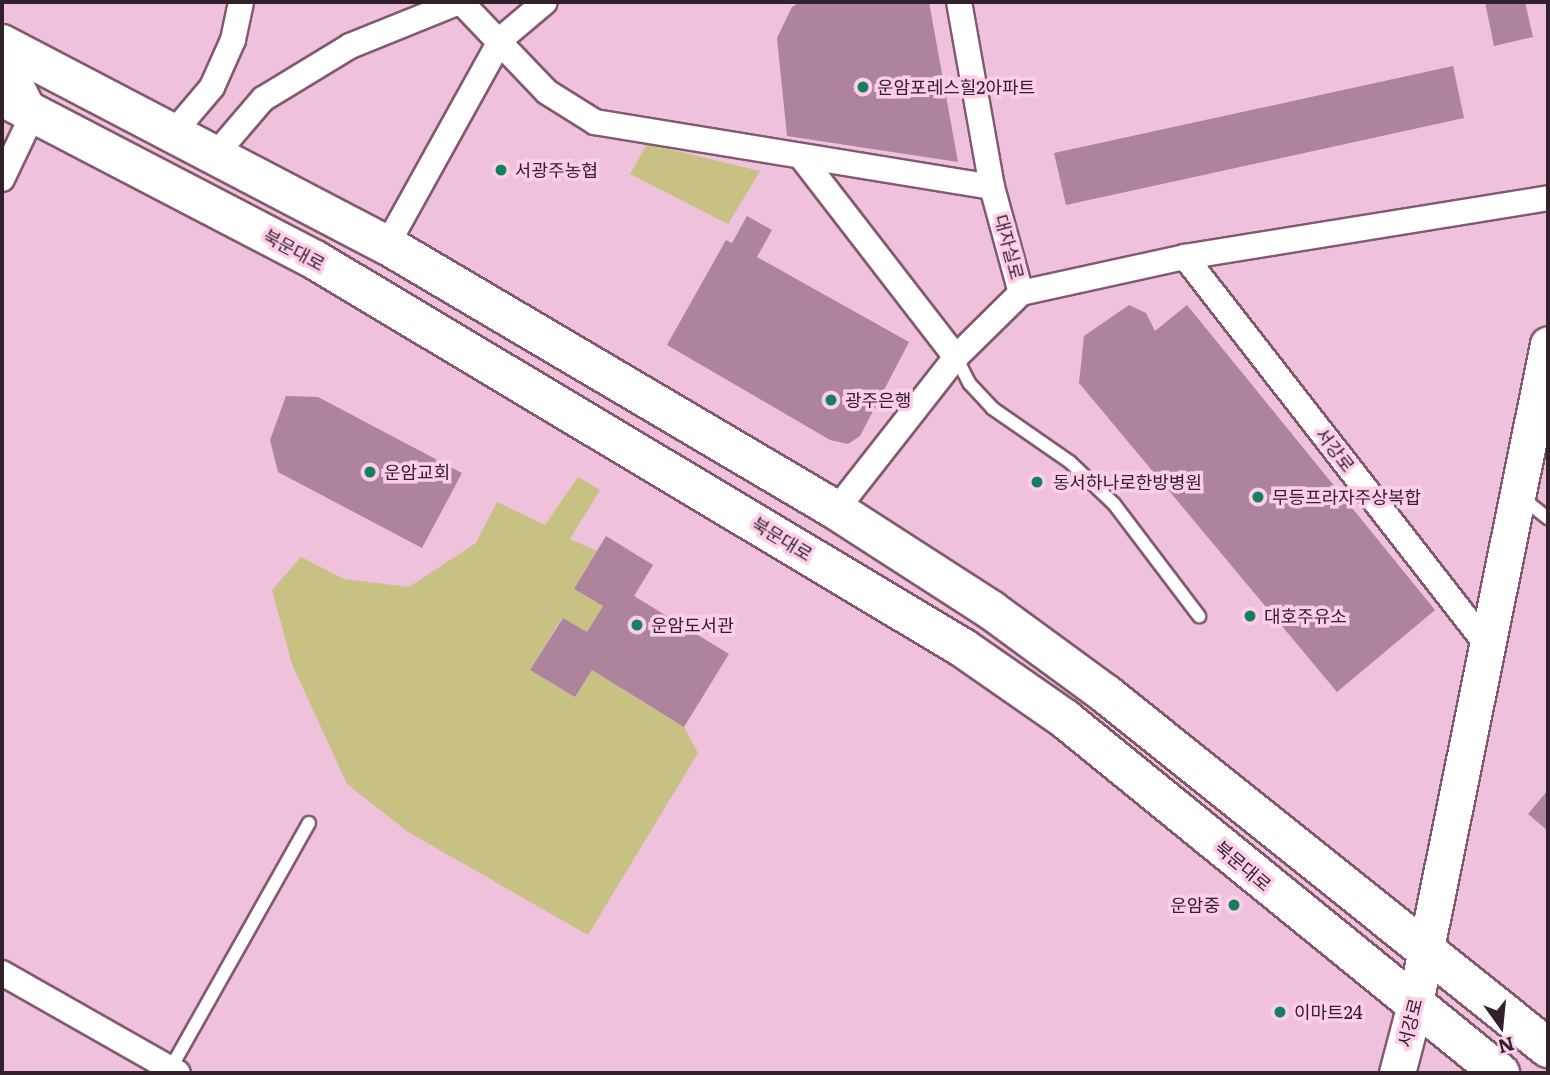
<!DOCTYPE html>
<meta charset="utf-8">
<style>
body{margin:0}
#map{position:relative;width:1550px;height:1075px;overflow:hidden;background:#efc1db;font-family:Literata,"Noto Sans KR",serif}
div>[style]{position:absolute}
.green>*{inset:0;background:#c7c183}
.building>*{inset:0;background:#ae839c}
.roads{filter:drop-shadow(2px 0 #825971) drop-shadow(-2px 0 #825971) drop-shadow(0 2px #825971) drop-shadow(0 -2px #825971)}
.service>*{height:12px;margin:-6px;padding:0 6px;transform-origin:6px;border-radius:6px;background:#fff}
.minor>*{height:24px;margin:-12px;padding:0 12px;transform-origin:12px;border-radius:12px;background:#fff}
.tertiary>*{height:30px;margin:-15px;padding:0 15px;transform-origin:15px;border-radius:15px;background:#fff}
.secondary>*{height:35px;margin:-17.5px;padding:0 17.5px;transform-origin:17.5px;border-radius:17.5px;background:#fff}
.primary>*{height:38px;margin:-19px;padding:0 19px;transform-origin:19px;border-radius:19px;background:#fff}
.dots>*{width:19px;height:19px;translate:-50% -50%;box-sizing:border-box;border:4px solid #fdcee8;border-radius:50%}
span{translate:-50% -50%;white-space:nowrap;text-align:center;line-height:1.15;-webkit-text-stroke:7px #fdcee8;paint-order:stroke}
.poi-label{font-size:18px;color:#32202b}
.left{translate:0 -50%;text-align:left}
.right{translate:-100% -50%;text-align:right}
.street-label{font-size:18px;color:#32202b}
.frame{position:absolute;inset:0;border:4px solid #32202b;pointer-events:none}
.north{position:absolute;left:1466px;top:991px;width:70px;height:70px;-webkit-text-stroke:5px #fdcee8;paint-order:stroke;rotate:165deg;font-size:19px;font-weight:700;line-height:28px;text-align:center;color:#32202b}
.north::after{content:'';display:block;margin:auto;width:24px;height:32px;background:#32202b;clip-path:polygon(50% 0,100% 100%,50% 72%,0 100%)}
</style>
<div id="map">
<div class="green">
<div style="clip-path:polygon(647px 144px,760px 171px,728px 224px,630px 174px)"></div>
<div style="clip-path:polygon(578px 477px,600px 490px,570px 539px,597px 551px,574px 589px,603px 606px,587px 632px,562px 618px,530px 670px,575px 697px,592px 670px,684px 727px,698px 753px,588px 935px,408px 832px,347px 784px,292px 664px,272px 590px,301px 557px,344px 579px,409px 587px,476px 543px,497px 502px,545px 525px)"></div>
</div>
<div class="building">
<div style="clip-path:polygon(800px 2px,929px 2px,958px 162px,787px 136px,777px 38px,792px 7px)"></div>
<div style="clip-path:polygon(1485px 2px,1525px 2px,1533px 37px,1494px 46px)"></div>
<div style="clip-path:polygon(1453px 66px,1464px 118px,1066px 205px,1054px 153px)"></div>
<div style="clip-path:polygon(747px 216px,772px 230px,757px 257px,909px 342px,860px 436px,848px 444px,830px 440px,667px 345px,726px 240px,732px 243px)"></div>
<div style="clip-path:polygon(1129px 305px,1146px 313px,1155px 331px,1187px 305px,1435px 610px,1337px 692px,1079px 383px,1084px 336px)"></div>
<div style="clip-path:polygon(286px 396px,318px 397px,462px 473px,422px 548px,278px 472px,270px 440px)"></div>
<div style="clip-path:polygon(606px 536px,653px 565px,634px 596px,729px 654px,684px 727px,592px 670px,575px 697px,530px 670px,563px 618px,587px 632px,603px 606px,574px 589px)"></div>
<div style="clip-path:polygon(1548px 790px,1548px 831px,1528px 814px)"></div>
</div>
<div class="roads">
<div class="service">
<div style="left:956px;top:357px;width:30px;rotate:63deg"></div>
<div style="left:970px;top:384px;width:33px;rotate:47deg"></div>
<div style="left:992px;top:408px;width:95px;rotate:34.7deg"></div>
<div style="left:1070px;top:462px;width:61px;rotate:43.7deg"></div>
<div style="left:1114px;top:504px;width:141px;rotate:52.8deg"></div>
<div style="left:1522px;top:498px;width:33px;rotate:38deg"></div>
<div style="left:168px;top:1073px;width:287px;rotate:-60.6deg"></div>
</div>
<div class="minor">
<div style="left:461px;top:2px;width:124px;rotate:46.3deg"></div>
<div style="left:547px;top:92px;width:57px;rotate:32deg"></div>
<div style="left:595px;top:122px;width:402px;rotate:9.3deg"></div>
<div style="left:174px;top:132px;width:59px;rotate:-49.8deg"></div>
<div style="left:212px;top:87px;width:51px;rotate:-65.9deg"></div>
<div style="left:233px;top:40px;width:39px;rotate:-78deg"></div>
<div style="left:215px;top:155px;width:74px;rotate:-49.4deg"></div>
<div style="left:263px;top:99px;width:102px;rotate:-31.3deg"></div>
<div style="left:350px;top:46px;width:118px;rotate:-22deg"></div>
<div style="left:802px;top:158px;width:252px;rotate:52.3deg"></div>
<div style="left:2px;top:179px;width:72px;rotate:-64.5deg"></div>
<div style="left:387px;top:245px;width:235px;rotate:-61deg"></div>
<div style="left:501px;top:39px;width:57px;rotate:-40.1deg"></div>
<div style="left:1185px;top:257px;width:489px;rotate:52.1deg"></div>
<div style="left:1021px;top:293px;width:168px;rotate:-12.4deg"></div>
<div style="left:1185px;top:257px;width:368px;rotate:-9.2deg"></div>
<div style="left:836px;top:510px;width:194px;rotate:-51.9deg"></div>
<div style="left:956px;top:357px;width:91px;rotate:-44.6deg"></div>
<div style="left:1021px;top:293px;width:110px;rotate:-105.3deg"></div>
<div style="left:992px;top:187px;width:188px;rotate:-100.1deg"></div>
<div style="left:2px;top:973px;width:202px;rotate:29.6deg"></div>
</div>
<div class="tertiary">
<div style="left:2px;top:53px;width:68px;rotate:63.1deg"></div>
</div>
<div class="secondary">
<div style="left:1397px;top:1073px;width:67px;rotate:-75.3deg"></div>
<div style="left:1414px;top:1008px;width:677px;rotate:-78.59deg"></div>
</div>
<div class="primary">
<div style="left:2px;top:44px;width:434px;rotate:27.6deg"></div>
<div style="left:387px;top:245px;width:521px;rotate:30.55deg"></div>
<div style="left:836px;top:510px;width:184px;rotate:32.8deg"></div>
<div style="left:991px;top:610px;width:144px;rotate:36.2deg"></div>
<div style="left:1107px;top:695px;width:565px;rotate:38.68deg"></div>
<div style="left:2px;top:97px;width:353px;rotate:27.5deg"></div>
<div style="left:315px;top:260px;width:755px;rotate:30.91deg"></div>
<div style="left:963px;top:648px;width:124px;rotate:34.8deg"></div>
<div style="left:1065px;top:719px;width:561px;rotate:39.14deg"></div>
</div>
</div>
<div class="dots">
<div style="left:863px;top:87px;background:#17805b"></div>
<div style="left:501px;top:170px;background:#17805b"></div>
<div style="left:831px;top:400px;background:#17805b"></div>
<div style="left:370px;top:472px;background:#17805b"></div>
<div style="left:1037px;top:482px;background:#17805b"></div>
<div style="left:1258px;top:497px;background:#17805b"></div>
<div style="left:1250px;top:616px;background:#17805b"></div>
<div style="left:637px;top:625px;background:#17805b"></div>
<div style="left:1234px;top:905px;background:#17805b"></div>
<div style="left:1280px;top:1012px;background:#17805b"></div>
</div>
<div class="poi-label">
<span class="left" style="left:877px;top:87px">운암포레스힐2아파트</span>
<span class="left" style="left:515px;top:170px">서광주농협</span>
<span class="left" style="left:845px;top:400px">광주은행</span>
<span class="left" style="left:384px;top:472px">운암교회</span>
<span class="left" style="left:1053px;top:482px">동서하나로한방병원</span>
<span class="left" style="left:1272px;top:497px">무등프라자주상복합</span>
<span class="left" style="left:1264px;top:616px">대호주유소</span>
<span class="left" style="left:651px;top:625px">운암도서관</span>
<span class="right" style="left:1220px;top:905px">운암중</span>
<span class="left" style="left:1294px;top:1012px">이마트24</span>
</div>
<div class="street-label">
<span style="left:1009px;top:247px;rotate:75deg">대자실로</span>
<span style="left:294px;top:250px;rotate:28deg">북문대로</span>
<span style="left:1335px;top:450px;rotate:52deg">서강로</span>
<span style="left:782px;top:539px;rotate:31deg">북문대로</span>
<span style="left:1243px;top:866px;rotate:40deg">북문대로</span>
<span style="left:1410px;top:1023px;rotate:-76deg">서강로</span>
</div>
<div class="frame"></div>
<div class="north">N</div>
</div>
